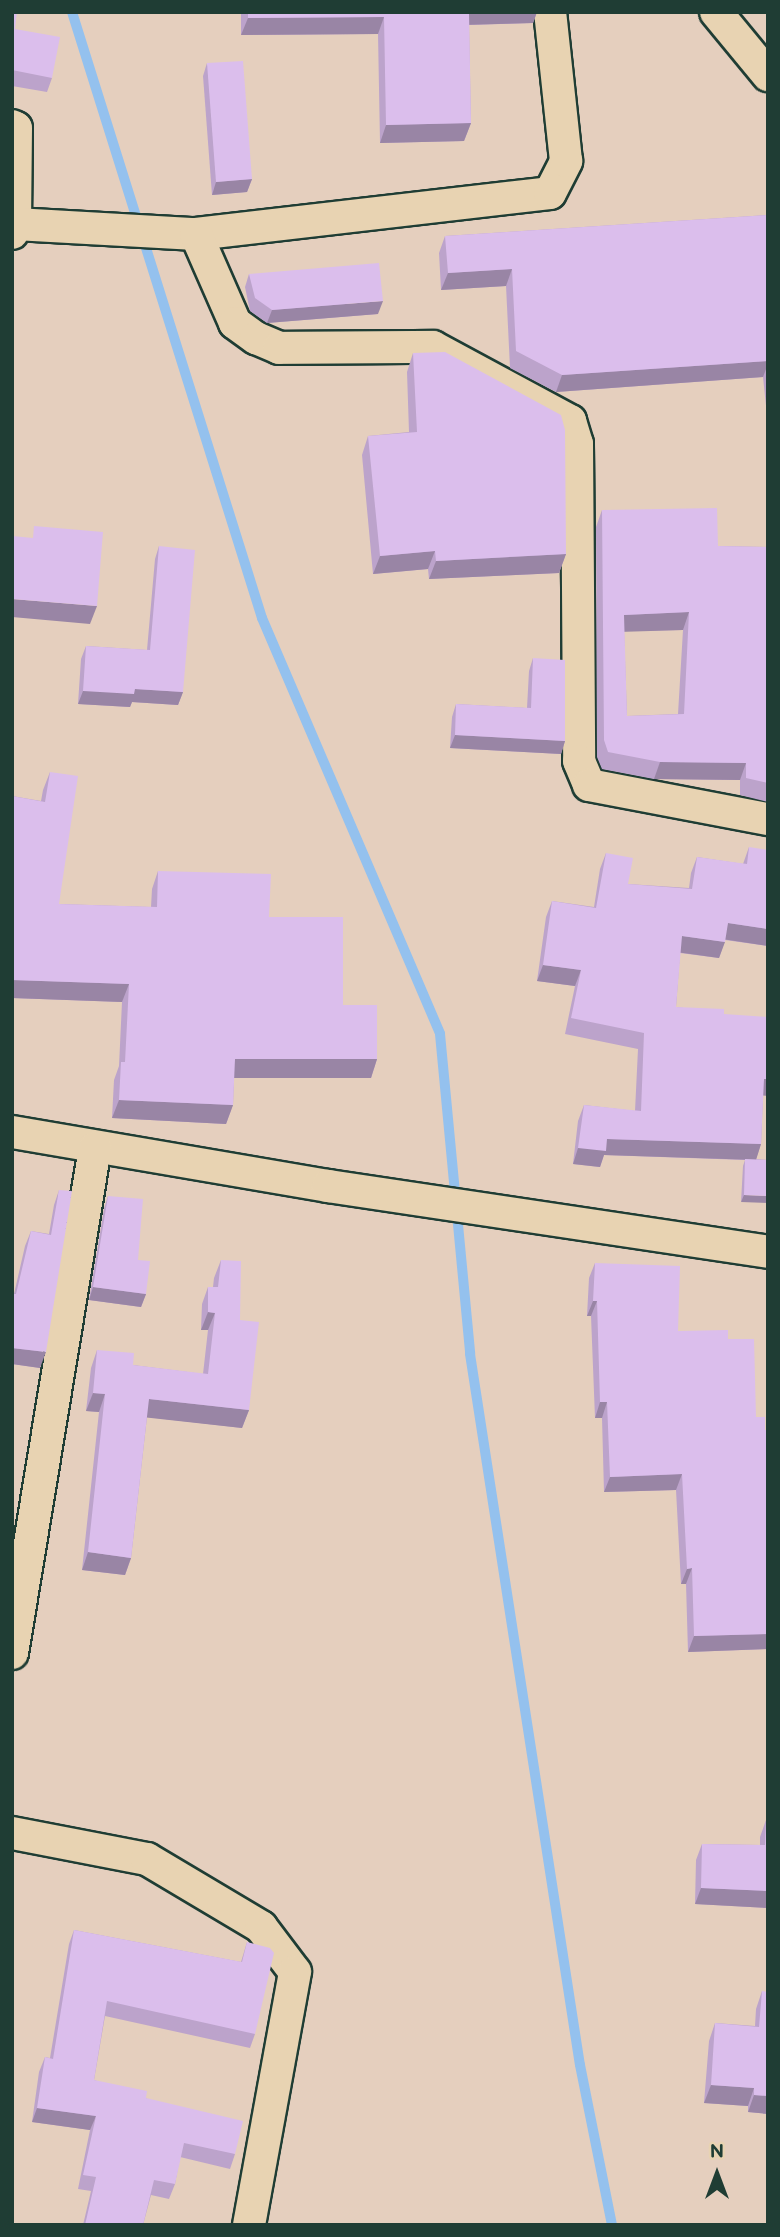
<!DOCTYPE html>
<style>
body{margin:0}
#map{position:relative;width:780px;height:2237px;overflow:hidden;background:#e5cfbe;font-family:"Balsamiq Sans",sans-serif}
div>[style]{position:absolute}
.stream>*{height:10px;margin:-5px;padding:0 5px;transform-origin:5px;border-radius:5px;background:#94c1ee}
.roads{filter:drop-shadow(2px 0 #1f3d34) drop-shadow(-2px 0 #1f3d34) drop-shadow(0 2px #1f3d34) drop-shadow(0 -2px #1f3d34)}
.street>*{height:32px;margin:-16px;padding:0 16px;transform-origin:16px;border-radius:16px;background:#e8d3b2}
.wall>*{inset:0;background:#bca3cb}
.shaded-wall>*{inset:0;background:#9985a5}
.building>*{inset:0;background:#dbbeec}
span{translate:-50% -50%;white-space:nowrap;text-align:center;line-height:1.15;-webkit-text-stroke:5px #e8d3b2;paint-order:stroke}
.frame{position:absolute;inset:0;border:14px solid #1f3d34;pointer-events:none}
.north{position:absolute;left:682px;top:2139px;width:70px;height:70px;-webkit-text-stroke:5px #e8d3b2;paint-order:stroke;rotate:0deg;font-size:19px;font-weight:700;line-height:28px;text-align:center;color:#1f3d34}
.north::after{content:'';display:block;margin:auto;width:24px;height:32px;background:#1f3d34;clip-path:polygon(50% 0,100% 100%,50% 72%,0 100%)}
</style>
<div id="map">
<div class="stream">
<div style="left:72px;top:12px;width:635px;rotate:72.59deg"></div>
<div style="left:262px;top:618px;width:452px;rotate:66.8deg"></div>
<div style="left:440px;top:1034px;width:321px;rotate:84.6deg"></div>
<div style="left:470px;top:1354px;width:719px;rotate:81.21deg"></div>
<div style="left:580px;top:2065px;width:163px;rotate:78.7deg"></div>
</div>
<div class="roads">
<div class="street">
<div style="left:716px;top:12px;width:82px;rotate:50.5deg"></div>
<div style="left:12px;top:126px;width:4px;rotate:27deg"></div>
<div style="left:16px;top:128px;width:96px;rotate:90.6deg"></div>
<div style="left:12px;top:233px;width:9px;rotate:-72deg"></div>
<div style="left:15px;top:224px;width:181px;rotate:3.2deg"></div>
<div style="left:196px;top:234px;width:356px;rotate:-6.6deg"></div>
<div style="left:550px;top:193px;width:36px;rotate:-63deg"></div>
<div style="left:566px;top:161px;width:150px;rotate:-96.1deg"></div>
<div style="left:196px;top:234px;width:97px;rotate:66.3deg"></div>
<div style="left:235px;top:323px;width:26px;rotate:36deg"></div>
<div style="left:256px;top:338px;width:25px;rotate:23deg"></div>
<div style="left:279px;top:348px;width:154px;rotate:-0.4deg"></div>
<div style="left:433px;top:347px;width:156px;rotate:28.4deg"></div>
<div style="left:570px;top:421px;width:24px;rotate:73deg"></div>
<div style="left:577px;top:444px;width:317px;rotate:89.6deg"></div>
<div style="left:579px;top:761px;width:26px;rotate:67deg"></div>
<div style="left:589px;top:785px;width:182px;rotate:10.8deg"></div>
<div style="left:12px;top:1132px;width:321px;rotate:9.7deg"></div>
<div style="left:328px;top:1186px;width:445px;rotate:8.5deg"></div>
<div style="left:12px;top:1653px;width:512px;rotate:-80.67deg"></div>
<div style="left:12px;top:1833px;width:137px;rotate:10.9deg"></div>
<div style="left:147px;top:1859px;width:133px;rotate:30.8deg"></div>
<div style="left:261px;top:1927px;width:56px;rotate:52.9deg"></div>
<div style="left:295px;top:1972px;width:257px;rotate:100.3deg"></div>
</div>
</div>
<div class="wall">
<div style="clip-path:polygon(12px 12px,15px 29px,52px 78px,47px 92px,12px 86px)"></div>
<div style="clip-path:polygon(241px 12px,537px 12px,533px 23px,469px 25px,471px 123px,464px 141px,380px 143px,378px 34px,241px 35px)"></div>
<div style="clip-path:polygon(207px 63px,252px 179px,247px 192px,212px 195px,203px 76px)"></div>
<div style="clip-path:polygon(768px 215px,768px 425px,763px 377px,556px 392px,510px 368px,506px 286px,441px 290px,439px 253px,445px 236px)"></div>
<div style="clip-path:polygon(249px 274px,378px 314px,267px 323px,250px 311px,245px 287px)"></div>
<div style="clip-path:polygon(413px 353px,566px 554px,559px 573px,429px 579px,428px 569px,373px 574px,362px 455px,368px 436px,409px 432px,407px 372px)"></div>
<div style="clip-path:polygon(evenodd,602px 510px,718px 546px,768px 547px,768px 802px,740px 795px,740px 780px,654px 779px,602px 769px,597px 757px,596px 527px,602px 510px,683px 630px,678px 714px,627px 716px,624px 631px,683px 630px)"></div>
<div style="clip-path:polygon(159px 546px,183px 692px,178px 705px,132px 702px,130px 707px,78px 704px,81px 659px,86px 646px,147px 650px,155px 559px)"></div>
<div style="clip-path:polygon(533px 658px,565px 741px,561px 754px,450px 748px,452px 717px,456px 704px,527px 708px,529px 671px)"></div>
<div style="clip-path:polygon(50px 772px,59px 904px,151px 907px,152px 889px,158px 871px,269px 917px,343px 1005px,377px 1059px,371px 1078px,234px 1078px,233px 1105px,226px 1124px,112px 1118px,114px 1080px,119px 1066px,122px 1002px,12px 998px,12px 796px,41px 801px,43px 790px)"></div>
<div style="clip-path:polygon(749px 847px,768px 946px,725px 940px,719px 958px,680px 953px,676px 1007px,724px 1014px,763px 1095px,761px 1144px,756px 1159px,768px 1160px,741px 1202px,743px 1166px,745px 1160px,604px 1155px,600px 1167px,573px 1164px,578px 1121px,584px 1105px,635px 1111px,638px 1049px,565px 1034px,575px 986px,537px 981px,546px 917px,552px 901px,594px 907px,600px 869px,606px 853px,628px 884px,689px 888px,691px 873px,697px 857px,743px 864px)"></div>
<div style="clip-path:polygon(59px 1190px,40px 1368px,12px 1364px,12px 1294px,14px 1294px,25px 1246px,31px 1231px,49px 1234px,54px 1205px)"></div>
<div style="clip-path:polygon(108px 1196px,138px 1260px,146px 1294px,141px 1307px,89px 1300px,104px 1209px)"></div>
<div style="clip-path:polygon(221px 1260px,240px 1320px,249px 1410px,242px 1428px,147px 1417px,131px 1558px,125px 1575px,82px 1570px,99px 1412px,86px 1411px,91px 1368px,97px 1350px,133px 1365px,203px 1374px,208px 1330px,201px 1330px,202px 1304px,208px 1287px,213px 1287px,214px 1278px)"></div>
<div style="clip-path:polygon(595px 1263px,678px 1331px,728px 1339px,756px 1417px,768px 1649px,688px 1652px,686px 1584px,681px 1584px,676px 1490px,604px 1492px,602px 1418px,595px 1418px,591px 1316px,587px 1316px,589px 1278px)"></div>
<div style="clip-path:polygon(766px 1820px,768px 1908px,695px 1904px,696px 1860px,702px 1844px,760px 1845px,760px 1837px)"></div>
<div style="clip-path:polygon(74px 1930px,241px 1962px,247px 1942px,255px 2034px,250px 2048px,105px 2016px,94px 2080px,146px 2098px,235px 2154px,230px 2169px,180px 2157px,175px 2184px,169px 2199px,151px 2195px,143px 2225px,83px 2225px,91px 2191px,78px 2189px,90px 2130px,32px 2122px,39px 2072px,45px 2057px,50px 2058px,69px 1944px)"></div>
<div style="clip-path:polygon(762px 1991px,768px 2114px,748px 2112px,748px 2106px,704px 2103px,709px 2041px,715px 2023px,755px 2026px,756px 2009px)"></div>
</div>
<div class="shaded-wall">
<div style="clip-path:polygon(467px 12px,537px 12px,533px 23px,462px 25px)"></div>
<div style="clip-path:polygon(384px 17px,378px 34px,241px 35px,248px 18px)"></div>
<div style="clip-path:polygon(471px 123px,464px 141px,380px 143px,386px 125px)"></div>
<div style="clip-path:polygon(252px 179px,247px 192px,212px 195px,216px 182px)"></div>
<div style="clip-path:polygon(512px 269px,506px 286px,441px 290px,448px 273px)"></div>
<div style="clip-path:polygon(383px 301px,378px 314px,267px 323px,272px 310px)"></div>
<div style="clip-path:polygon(768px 361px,768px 364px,763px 377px,556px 392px,562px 375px)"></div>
<div style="clip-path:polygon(435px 551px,428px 569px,373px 574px,380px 556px)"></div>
<div style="clip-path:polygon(566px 554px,559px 573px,429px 579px,436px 561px)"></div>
<div style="clip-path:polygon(12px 599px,97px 606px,90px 624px,12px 617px)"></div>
<div style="clip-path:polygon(689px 612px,683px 630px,618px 632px,624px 615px)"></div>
<div style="clip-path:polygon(135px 689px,183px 692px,178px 705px,132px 702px,130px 707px,78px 704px,83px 691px)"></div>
<div style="clip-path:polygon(455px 735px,565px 741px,561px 754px,450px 748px)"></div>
<div style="clip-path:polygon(660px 762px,746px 763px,740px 780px,654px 779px)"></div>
<div style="clip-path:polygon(728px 923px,768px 929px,768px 946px,722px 939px)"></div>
<div style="clip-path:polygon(682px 936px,725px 942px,719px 958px,676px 952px)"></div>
<div style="clip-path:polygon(543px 965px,581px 970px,575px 986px,537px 981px)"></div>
<div style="clip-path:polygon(12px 980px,129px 984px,122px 1002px,12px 998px)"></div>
<div style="clip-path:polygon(235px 1059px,377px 1059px,371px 1078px,228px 1078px)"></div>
<div style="clip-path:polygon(764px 1079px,768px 1079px,768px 1096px,758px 1095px)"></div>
<div style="clip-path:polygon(119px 1100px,233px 1105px,226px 1124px,112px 1118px)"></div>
<div style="clip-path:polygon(607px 1139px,761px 1144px,756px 1160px,604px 1155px,600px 1167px,573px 1164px,578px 1148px)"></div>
<div style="clip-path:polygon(744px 1195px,768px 1196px,768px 1203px,741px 1202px)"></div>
<div style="clip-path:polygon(93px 1287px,146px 1294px,141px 1307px,89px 1300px)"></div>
<div style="clip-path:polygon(593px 1301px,597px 1301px,591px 1316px,587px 1316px)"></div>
<div style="clip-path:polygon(208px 1312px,215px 1313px,208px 1330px,201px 1330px)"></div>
<div style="clip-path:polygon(12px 1348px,46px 1352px,40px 1368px,12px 1364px)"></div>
<div style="clip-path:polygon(93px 1393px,105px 1394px,99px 1412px,86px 1411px)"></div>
<div style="clip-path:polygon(149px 1399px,249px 1410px,242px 1428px,142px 1417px)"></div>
<div style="clip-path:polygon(600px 1402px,607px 1402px,602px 1418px,595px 1418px)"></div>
<div style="clip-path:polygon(682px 1474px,676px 1490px,604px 1492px,610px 1477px)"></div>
<div style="clip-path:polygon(88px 1552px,131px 1558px,125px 1575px,82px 1570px)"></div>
<div style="clip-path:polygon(692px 1568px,686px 1584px,681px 1584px,687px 1569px)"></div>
<div style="clip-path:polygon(768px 1634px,768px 1649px,688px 1652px,694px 1636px)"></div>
<div style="clip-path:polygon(701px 1888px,768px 1891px,768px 1908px,695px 1904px)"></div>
<div style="clip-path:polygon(711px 2085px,754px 2088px,748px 2106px,704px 2103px)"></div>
<div style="clip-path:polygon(754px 2095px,768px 2096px,768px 2114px,748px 2112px)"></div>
<div style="clip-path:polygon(37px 2108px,96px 2116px,90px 2130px,32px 2122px)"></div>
</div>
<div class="building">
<div style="clip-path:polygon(12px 12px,17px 12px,15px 29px,60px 37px,52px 78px,12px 70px)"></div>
<div style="clip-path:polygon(248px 12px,469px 12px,471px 123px,386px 125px,384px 17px,248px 18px)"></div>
<div style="clip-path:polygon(243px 61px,252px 179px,216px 182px,207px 63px)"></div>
<div style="clip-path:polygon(768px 215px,768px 361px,562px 375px,516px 351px,512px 269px,448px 273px,445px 236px)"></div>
<div style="clip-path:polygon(379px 263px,383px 301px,272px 310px,255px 298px,249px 274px)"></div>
<div style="clip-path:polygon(445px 352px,561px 415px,565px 430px,566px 554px,436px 561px,435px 551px,380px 556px,368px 436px,417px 432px,413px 353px)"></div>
<div style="clip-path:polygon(evenodd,717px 508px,718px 546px,768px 547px,768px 783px,746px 778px,746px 763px,660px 762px,608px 752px,604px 740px,602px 510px,717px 508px,689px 612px,684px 714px,627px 716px,624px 615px,689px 612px)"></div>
<div style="clip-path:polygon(34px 526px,103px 532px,97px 606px,12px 599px,12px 536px,33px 538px)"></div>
<div style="clip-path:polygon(159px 546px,195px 550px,183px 692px,135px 689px,134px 694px,83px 691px,86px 646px,150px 650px)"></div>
<div style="clip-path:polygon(533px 658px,565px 660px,565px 741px,455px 735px,456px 704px,531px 708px)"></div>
<div style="clip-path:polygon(50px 772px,78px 776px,59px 904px,157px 907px,158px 871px,271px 874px,269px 917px,343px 917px,343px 1005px,377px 1005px,377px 1059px,235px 1059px,233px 1105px,119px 1100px,121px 1062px,125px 1062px,129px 984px,12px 980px,12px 796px,45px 802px)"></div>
<div style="clip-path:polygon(749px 847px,768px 850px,768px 929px,728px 923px,725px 942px,682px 936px,676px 1007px,724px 1009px,724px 1014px,768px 1017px,768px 1079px,764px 1079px,761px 1144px,607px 1139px,606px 1151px,578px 1148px,584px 1105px,641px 1111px,644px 1033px,571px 1018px,581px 970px,543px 965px,552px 901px,596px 908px,606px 853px,633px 858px,628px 884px,692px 889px,697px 857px,747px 864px)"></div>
<div style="clip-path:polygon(745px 1159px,768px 1160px,768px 1196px,744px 1195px)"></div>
<div style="clip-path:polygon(59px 1190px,72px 1191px,46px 1352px,12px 1348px,12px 1294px,16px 1294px,31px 1231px,51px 1235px)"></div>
<div style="clip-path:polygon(108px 1196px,143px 1199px,138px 1260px,150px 1261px,146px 1294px,93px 1287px)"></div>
<div style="clip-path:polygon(221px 1260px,241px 1261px,240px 1320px,259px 1322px,249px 1410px,149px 1399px,131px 1558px,88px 1552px,105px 1394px,93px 1393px,97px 1350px,134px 1353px,133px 1365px,208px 1374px,215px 1313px,208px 1312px,208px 1287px,218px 1287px)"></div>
<div style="clip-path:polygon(595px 1263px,680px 1266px,678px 1331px,728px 1330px,728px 1339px,754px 1339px,756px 1417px,765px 1417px,765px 1430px,768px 1430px,768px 1634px,694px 1636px,692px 1568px,687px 1569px,682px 1474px,610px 1477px,607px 1402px,600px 1402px,597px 1301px,593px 1301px)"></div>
<div style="clip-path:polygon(766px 1820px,768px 1820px,768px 1891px,701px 1888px,702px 1844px,765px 1845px)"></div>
<div style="clip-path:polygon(74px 1930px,242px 1962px,247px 1942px,270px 1948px,274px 1953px,255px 2034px,107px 2001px,94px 2080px,147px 2091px,146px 2098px,243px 2121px,235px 2154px,184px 2143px,175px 2184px,154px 2180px,143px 2225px,85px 2225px,96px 2177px,83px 2175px,96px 2116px,37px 2108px,45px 2057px,53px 2059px)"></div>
<div style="clip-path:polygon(762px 1991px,768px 1992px,768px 2096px,754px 2095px,754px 2088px,711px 2085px,715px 2023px,759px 2027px)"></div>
</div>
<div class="frame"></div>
<div class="north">N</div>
</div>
